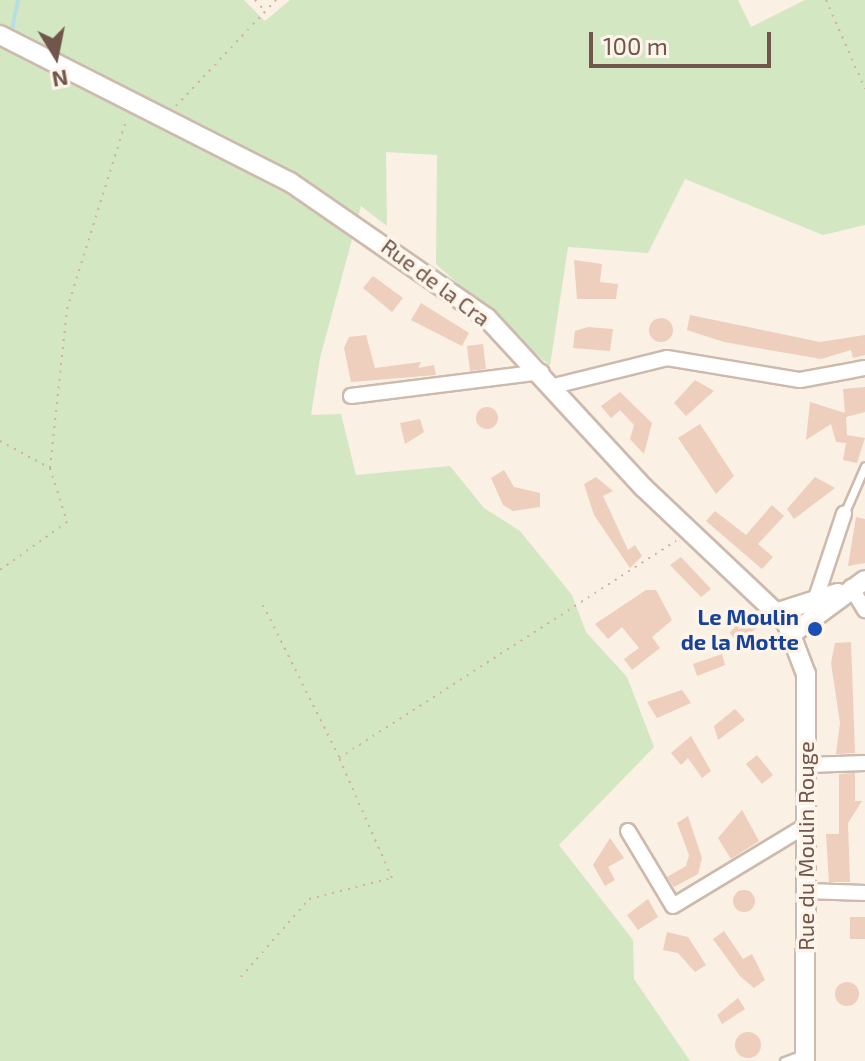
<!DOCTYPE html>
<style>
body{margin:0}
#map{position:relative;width:865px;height:1061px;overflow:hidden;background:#faf0e3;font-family:"Exo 2",sans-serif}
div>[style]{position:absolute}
.green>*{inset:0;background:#d3e7c3}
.stream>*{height:4px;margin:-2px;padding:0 2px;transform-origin:2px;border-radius:2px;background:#b9dee2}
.building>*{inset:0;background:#eecebd}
.round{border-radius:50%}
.path>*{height:2px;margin-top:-1px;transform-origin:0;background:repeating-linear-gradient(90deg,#d2b1a0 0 2px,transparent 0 8px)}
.roads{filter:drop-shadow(2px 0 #cdbaad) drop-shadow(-2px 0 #cdbaad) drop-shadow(0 2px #cdbaad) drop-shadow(0 -2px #cdbaad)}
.service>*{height:7px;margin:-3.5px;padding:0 3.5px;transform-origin:3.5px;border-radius:3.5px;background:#fff}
.minor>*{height:14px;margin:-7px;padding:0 7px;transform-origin:7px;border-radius:7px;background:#fff}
.tertiary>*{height:18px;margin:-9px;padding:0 9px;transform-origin:9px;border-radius:9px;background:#fff}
.dots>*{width:22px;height:22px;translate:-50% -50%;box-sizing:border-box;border:4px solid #fef4e9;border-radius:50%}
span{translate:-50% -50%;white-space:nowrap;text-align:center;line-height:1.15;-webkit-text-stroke:7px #fef4e9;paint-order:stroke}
.street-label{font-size:22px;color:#70564b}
.transit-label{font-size:22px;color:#164399;font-weight:700}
.right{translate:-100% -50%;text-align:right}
.north{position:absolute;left:16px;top:16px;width:80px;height:80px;-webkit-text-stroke:6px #fef4e9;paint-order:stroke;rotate:170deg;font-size:22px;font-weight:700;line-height:32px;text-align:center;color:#70564b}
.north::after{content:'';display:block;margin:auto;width:28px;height:36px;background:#70564b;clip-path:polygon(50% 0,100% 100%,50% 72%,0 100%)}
.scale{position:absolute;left:589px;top:32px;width:182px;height:36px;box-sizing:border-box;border:4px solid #70564b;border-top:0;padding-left:10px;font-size:24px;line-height:28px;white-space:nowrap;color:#70564b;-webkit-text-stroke:6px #fef4e9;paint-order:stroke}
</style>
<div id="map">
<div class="green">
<div style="clip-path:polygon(0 0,244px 0,265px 21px,290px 0,738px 0,751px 27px,805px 0,865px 0,865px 225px,823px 235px,685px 179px,648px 253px,568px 247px,550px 366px,436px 264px,437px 155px,386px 152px,387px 226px,361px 206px,320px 358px,311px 415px,341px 414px,356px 475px,450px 466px,484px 508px,520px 531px,572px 595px,586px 632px,627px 677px,654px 747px,559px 845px,633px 940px,634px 979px,690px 1061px,0 1061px)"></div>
</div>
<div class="stream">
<div style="left:12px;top:29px;width:30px;rotate:-78deg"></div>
</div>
<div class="building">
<div style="clip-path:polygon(574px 260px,602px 264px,600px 282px,618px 284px,616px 299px,577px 299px)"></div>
<div style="clip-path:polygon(373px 276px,403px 298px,392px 312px,363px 288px)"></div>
<div style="clip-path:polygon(421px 303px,469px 333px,462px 346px,411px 320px)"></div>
<div style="clip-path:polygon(690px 315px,820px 342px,865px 335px,865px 355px,853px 358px,851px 350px,821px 359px,724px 342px,687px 330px)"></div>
<div class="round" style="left:649px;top:318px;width:24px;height:24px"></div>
<div style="clip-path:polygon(588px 327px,613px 329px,610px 351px,573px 348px,575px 331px)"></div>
<div style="clip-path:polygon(366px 335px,375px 368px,421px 362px,418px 368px,434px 365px,436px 375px,351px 382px,344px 348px,349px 337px)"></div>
<div style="clip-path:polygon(483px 344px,486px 369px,470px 371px,467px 346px)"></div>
<div style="clip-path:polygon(695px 380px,714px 391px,686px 416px,674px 403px)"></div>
<div style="clip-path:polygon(865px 387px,865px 412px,846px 417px,847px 435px,865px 438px,857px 463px,843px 460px,846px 443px,836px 442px,831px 424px,806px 440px,810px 402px,845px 413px,843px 389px)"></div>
<div style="clip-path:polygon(620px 392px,652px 423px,644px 454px,630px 439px,634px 425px,620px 410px,611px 418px,601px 406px)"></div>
<div class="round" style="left:476px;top:407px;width:22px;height:22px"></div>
<div style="clip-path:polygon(420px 419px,424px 432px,405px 444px,400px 423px)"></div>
<div style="clip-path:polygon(700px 424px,734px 476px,716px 494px,678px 438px)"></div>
<div style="clip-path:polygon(504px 470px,514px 487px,540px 493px,540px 507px,513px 511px,503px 505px,491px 478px)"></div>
<div style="clip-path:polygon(596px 477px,613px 491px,603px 496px,628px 550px,635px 545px,642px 556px,630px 568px,594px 515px,584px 484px)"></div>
<div style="clip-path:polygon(815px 477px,835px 488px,794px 519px,787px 509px)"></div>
<div style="clip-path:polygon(772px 505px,784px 516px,758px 544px,773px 557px,762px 569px,706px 521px,715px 511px,746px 535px)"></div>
<div style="clip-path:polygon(856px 517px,865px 519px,865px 563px,848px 566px)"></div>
<div style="clip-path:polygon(681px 557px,711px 589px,701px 597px,670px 565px)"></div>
<div style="clip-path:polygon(646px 590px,656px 590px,672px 620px,652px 637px,660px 648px,632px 670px,624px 659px,639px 648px,622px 627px,608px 639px,595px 624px)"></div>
<div style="clip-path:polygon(745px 609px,759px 626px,738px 643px,730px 633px)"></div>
<div style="clip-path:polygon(851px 642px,855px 753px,836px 754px,840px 723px,831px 663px,835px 643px)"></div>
<div style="clip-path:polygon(722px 654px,725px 665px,697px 676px,693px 664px)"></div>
<div style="clip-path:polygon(682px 690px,691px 703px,657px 718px,647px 702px)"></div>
<div style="clip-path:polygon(735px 709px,745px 720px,718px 740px,714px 726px)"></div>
<div style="clip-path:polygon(691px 736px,711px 771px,702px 778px,688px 758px,681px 765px,671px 753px)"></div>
<div style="clip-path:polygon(757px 755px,773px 775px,762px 784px,746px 764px)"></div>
<div style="clip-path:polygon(855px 773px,855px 801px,862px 801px,848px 823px,850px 882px,829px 882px,826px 834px,839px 834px,839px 774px)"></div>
<div style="clip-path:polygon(742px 810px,759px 841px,731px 859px,718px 838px)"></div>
<div style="clip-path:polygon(688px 816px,702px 858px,698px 874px,674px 887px,667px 877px,686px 866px,689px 855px,677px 823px)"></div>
<div style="clip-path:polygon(610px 838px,624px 858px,608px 867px,615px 880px,605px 886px,593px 865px)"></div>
<div class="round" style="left:733px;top:890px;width:22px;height:22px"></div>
<div style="clip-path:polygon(648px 899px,658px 917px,638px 930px,627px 915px)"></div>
<div style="clip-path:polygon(850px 917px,865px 917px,865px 939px,850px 939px)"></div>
<div style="clip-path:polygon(724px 931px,743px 959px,752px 954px,765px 980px,754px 988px,740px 976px,713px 939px)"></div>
<div style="clip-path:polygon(667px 932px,688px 937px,706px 965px,695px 972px,678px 953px,663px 950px)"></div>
<div class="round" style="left:835px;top:982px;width:24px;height:24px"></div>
<div style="clip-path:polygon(738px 998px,745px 1009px,722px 1024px,717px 1015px)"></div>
<div class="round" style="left:735px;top:1032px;width:26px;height:26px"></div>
</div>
<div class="path">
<div style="left:255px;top:0;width:12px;rotate:48deg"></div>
<div style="left:826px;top:0;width:97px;rotate:66.3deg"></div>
<div style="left:176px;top:106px;width:146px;rotate:-46.7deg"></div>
<div style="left:0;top:441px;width:57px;rotate:28.4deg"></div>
<div style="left:50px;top:468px;width:57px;rotate:72.5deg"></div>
<div style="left:67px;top:522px;width:82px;rotate:144.4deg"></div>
<div style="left:50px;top:468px;width:160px;rotate:-83.9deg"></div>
<div style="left:67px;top:309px;width:200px;rotate:-72.6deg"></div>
<div style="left:263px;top:605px;width:170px;rotate:63.4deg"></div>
<div style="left:241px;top:977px;width:103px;rotate:-48.9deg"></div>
<div style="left:309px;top:899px;width:86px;rotate:-14.2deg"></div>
<div style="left:392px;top:878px;width:131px;rotate:-113.8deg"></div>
<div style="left:339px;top:758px;width:401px;rotate:-32.8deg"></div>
</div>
<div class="roads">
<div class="service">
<div style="left:844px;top:514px;width:52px;rotate:-66.4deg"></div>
<div style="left:784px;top:1061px;width:20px;rotate:-20deg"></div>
</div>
<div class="minor">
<div style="left:554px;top:386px;width:116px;rotate:-13.9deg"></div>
<div style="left:667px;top:358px;width:135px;rotate:9.4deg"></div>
<div style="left:800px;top:380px;width:66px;rotate:-10.5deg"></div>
<div style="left:351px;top:396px;width:192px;rotate:-7.2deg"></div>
<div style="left:851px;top:587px;width:27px;rotate:59deg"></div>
<div style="left:816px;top:598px;width:89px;rotate:-71.6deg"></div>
<div style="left:807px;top:765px;width:58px;rotate:-2deg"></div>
<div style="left:628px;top:831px;width:87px;rotate:59deg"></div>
<div style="left:673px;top:906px;width:157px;rotate:-31.2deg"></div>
<div style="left:807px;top:891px;width:58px;rotate:2deg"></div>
</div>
<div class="tertiary">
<div style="left:0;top:35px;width:325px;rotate:26.9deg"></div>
<div style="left:290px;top:182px;width:239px;rotate:34.6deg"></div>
<div style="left:487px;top:318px;width:230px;rotate:47.3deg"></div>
<div style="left:643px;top:487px;width:197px;rotate:43.4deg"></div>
<div style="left:786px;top:622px;width:56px;rotate:69deg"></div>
<div style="left:806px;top:674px;width:387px;rotate:90.1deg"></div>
<div style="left:778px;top:612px;width:63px;rotate:-17.6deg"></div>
<div style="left:793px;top:633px;width:89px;rotate:-36.4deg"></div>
</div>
</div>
<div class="dots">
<div style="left:815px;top:629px;background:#1a4fb4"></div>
</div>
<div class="street-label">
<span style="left:436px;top:282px;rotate:37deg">Rue de la Cra</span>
<span style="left:806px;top:846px;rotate:-90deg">Rue du Moulin Rouge</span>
</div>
<div class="transit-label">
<span class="right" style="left:799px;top:629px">Le Moulin<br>de la Motte</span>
</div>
<div class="north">N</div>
<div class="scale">100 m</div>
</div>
